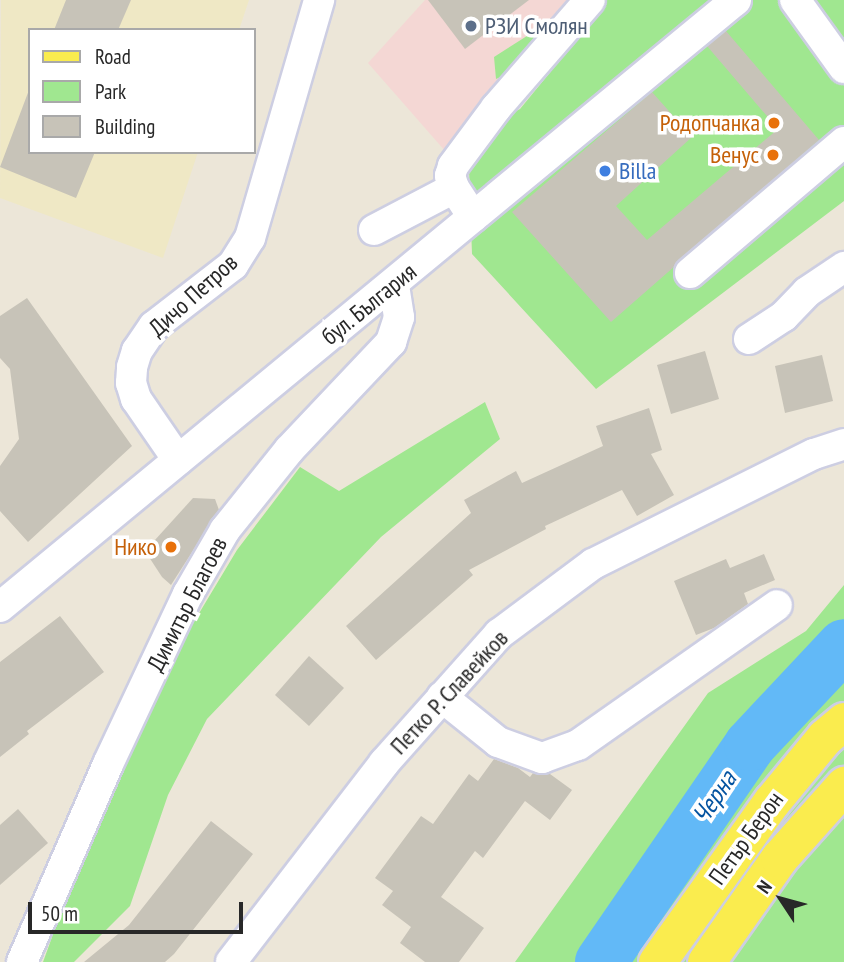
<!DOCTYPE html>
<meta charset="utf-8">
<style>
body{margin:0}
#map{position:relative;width:844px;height:962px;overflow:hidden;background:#ece6d8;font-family:"PT Sans Narrow",sans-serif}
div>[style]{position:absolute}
.education>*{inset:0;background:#efe8c5}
.medical>*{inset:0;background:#f4d7d4}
.green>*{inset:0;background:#a0e790}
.river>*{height:52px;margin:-26px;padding:0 26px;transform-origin:26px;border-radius:26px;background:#62b9f7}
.building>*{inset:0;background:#c7c3b8}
.roads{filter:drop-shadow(2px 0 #cdcee2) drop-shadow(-2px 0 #cdcee2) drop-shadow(0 2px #cdcee2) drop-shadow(0 -2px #cdcee2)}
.minor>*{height:30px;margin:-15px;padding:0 15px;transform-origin:15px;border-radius:15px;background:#fff}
.major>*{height:37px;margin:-18.5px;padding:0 18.5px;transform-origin:18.5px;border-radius:18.5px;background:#faec4e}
.dots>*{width:19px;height:19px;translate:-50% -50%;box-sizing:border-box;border:4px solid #fff;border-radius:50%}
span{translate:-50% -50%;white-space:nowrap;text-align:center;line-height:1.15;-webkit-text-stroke:7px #fff;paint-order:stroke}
.service-label{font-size:24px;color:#4e5e75}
.left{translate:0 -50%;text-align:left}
.food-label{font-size:24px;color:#c56008}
.right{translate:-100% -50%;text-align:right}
.shop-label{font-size:24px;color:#366cbe}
.street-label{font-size:24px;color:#282828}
.water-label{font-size:26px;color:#0453a0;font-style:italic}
.legend{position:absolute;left:28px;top:28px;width:228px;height:126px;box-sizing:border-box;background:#fff;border:2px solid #a9a9a9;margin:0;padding:9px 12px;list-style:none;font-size:21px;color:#282828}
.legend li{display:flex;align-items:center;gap:14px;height:35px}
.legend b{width:35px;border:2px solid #a9a9a9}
.north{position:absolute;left:746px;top:864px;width:70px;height:70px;-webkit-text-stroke:5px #fff;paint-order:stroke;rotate:306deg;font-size:19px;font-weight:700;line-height:28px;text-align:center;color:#282828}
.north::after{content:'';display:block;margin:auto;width:24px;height:32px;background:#282828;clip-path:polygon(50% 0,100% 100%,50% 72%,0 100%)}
.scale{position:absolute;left:28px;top:902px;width:215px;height:32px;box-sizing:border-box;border:4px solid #282828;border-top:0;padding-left:9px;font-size:21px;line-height:24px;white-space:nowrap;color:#282828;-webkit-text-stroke:5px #fff;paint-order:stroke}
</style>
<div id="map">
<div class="education">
<div style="clip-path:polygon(1px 0,249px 0,239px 30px,30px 30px,30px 152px,198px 152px,163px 258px,0 198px)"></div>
</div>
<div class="medical">
<div style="clip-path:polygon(425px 0,601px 0,460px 168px,368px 63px)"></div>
</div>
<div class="green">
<div style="clip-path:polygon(576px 0,844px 0,844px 201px,596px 389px,472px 254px,469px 169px,485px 127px,520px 109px,552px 70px,551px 67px,525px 66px,496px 79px,494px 57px,549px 22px)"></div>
<div style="clip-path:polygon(485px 402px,500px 439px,381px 537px,207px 719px,168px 795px,130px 906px,74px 962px,43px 962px,71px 885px,177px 650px,237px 550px,300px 467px,339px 491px)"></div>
<div style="clip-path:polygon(844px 585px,844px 962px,515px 962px,708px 693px,806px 631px)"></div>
</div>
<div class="river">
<div style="left:601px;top:962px;width:263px;rotate:-55.5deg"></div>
<div style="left:750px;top:745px;width:137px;rotate:-46.8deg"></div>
</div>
<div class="building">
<div style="clip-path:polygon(66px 0,131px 0,118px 30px,54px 30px)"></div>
<div style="clip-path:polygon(428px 0,529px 0,465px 49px)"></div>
<div style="clip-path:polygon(726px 31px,819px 140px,611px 322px,512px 212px,652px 92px,692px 137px,616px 206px,647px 240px,778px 129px,707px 46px)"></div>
<div style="clip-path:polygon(29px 90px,30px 152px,95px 152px,76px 198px,0 167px)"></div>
<div style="clip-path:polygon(27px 298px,132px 446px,28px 542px,0 511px,0 466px,19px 439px,10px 369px,0 358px,0 316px)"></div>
<div style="clip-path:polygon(705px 351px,719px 399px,671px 414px,657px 365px)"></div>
<div style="clip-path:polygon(822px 355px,833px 401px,785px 413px,775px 366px)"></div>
<div style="clip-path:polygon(649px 408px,662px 450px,651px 454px,674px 495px,637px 516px,622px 490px,545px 526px,546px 529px,469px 570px,473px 575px,376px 660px,346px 626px,471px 513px,464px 500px,516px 471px,522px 483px,603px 446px,596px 426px)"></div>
<div style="clip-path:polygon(193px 498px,215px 499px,219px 510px,171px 585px,162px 577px,145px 551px)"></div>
<div style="clip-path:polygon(764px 554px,775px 580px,744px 593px,748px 604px,714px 628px,696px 635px,674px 581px,726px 559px,730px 568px)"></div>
<div style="clip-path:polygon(60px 616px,104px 672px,27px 731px,29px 734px,0 757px,0 662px)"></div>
<div style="clip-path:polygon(309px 656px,344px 688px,309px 726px,275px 695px)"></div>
<div style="clip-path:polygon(494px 759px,518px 768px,530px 777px,533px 773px,550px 774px,572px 790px,550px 820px,525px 801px,483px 858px,475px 851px,441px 897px,484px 928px,459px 962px,425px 962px,400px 943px,411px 927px,382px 905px,393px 891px,375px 878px,421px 816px,433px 824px,469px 774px,478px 781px)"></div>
<div style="clip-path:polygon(18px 809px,48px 843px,0 885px,0 825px)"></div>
<div style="clip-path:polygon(211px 821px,253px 854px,174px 954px,165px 962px,84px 962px,129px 925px)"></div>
</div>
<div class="roads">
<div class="minor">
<div style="left:795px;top:0;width:84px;rotate:54.2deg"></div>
<div style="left:473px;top:217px;width:35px;rotate:-123deg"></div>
<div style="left:454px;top:188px;width:13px;rotate:-108deg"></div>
<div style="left:450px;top:176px;width:10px;rotate:-73deg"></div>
<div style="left:453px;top:166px;width:72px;rotate:-53.4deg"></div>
<div style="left:496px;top:108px;width:143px;rotate:-49deg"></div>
<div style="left:374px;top:230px;width:90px;rotate:-27.7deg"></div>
<div style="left:690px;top:273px;width:202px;rotate:-40.4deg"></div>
<div style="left:749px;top:339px;width:42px;rotate:-33.3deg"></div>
<div style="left:784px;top:316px;width:33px;rotate:-46deg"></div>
<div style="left:807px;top:292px;width:45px;rotate:-34deg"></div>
<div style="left:178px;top:460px;width:74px;rotate:-124.5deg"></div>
<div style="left:136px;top:399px;width:17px;rotate:-107deg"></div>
<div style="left:131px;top:383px;width:16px;rotate:-86deg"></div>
<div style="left:132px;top:367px;width:17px;rotate:-73deg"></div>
<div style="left:137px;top:351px;width:30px;rotate:-56deg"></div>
<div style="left:154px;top:326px;width:100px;rotate:-37.7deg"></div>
<div style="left:233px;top:265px;width:32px;rotate:-58deg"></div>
<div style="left:250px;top:238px;width:248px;rotate:-73.8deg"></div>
<div style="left:0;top:607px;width:954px;rotate:-39.51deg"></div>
<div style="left:442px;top:697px;width:72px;rotate:38.8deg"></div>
<div style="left:498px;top:742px;width:47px;rotate:20deg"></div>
<div style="left:542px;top:758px;width:38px;rotate:-20deg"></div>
<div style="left:578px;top:745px;width:243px;rotate:-35.1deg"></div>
<div style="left:22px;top:962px;width:216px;rotate:-66.5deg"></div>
<div style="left:108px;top:764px;width:188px;rotate:-64.8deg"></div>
<div style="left:188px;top:594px;width:74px;rotate:-60deg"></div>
<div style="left:225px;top:530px;width:102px;rotate:-51.3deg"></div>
<div style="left:289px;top:450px;width:149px;rotate:-46.6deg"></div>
<div style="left:391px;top:342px;width:26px;rotate:-72deg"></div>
<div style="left:399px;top:317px;width:33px;rotate:-99deg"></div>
<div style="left:231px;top:962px;width:251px;rotate:-52.4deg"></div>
<div style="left:384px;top:763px;width:173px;rotate:-48.3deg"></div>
<div style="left:499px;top:634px;width:117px;rotate:-36.7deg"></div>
<div style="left:593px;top:564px;width:247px;rotate:-26.5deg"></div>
<div style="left:814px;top:454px;width:32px;rotate:-18deg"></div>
</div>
<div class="major">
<div style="left:657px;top:962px;width:198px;rotate:-54.5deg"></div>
<div style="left:772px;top:801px;width:83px;rotate:-50.4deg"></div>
<div style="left:825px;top:737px;width:25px;rotate:-40deg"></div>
<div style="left:706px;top:962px;width:127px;rotate:-54.9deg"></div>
<div style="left:779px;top:858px;width:98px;rotate:-48.3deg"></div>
</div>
</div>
<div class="dots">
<div style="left:471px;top:26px;background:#5c6f8a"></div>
<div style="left:774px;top:123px;background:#e8710a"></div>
<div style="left:773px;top:155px;background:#e8710a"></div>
<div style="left:605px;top:171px;background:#3f7fe0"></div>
<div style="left:171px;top:547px;background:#e8710a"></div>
</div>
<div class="service-label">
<span class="left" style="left:485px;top:26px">РЗИ Смолян</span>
</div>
<div class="food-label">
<span class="right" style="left:760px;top:123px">Родопчанка</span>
<span class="right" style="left:759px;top:155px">Венус</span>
<span class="right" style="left:157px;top:547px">Нико</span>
</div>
<div class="shop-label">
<span class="left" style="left:619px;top:171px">Billa</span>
</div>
<div class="street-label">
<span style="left:193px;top:295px;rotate:-42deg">Дичо Петров</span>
<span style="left:369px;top:304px;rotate:-39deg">бул. България</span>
<span style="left:187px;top:604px;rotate:-63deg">Димитър Благоев</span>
<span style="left:449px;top:692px;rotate:-47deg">Петко Р. Славейков</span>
<span style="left:746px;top:838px;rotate:-54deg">Петър Берон</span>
</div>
<div class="water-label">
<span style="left:714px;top:797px;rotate:-56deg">Черна</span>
</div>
<ul class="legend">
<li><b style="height:9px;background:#faec4e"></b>Road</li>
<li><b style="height:19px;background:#a0e790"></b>Park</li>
<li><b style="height:19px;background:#c7c3b8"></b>Building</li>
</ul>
<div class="north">N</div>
<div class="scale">50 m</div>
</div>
